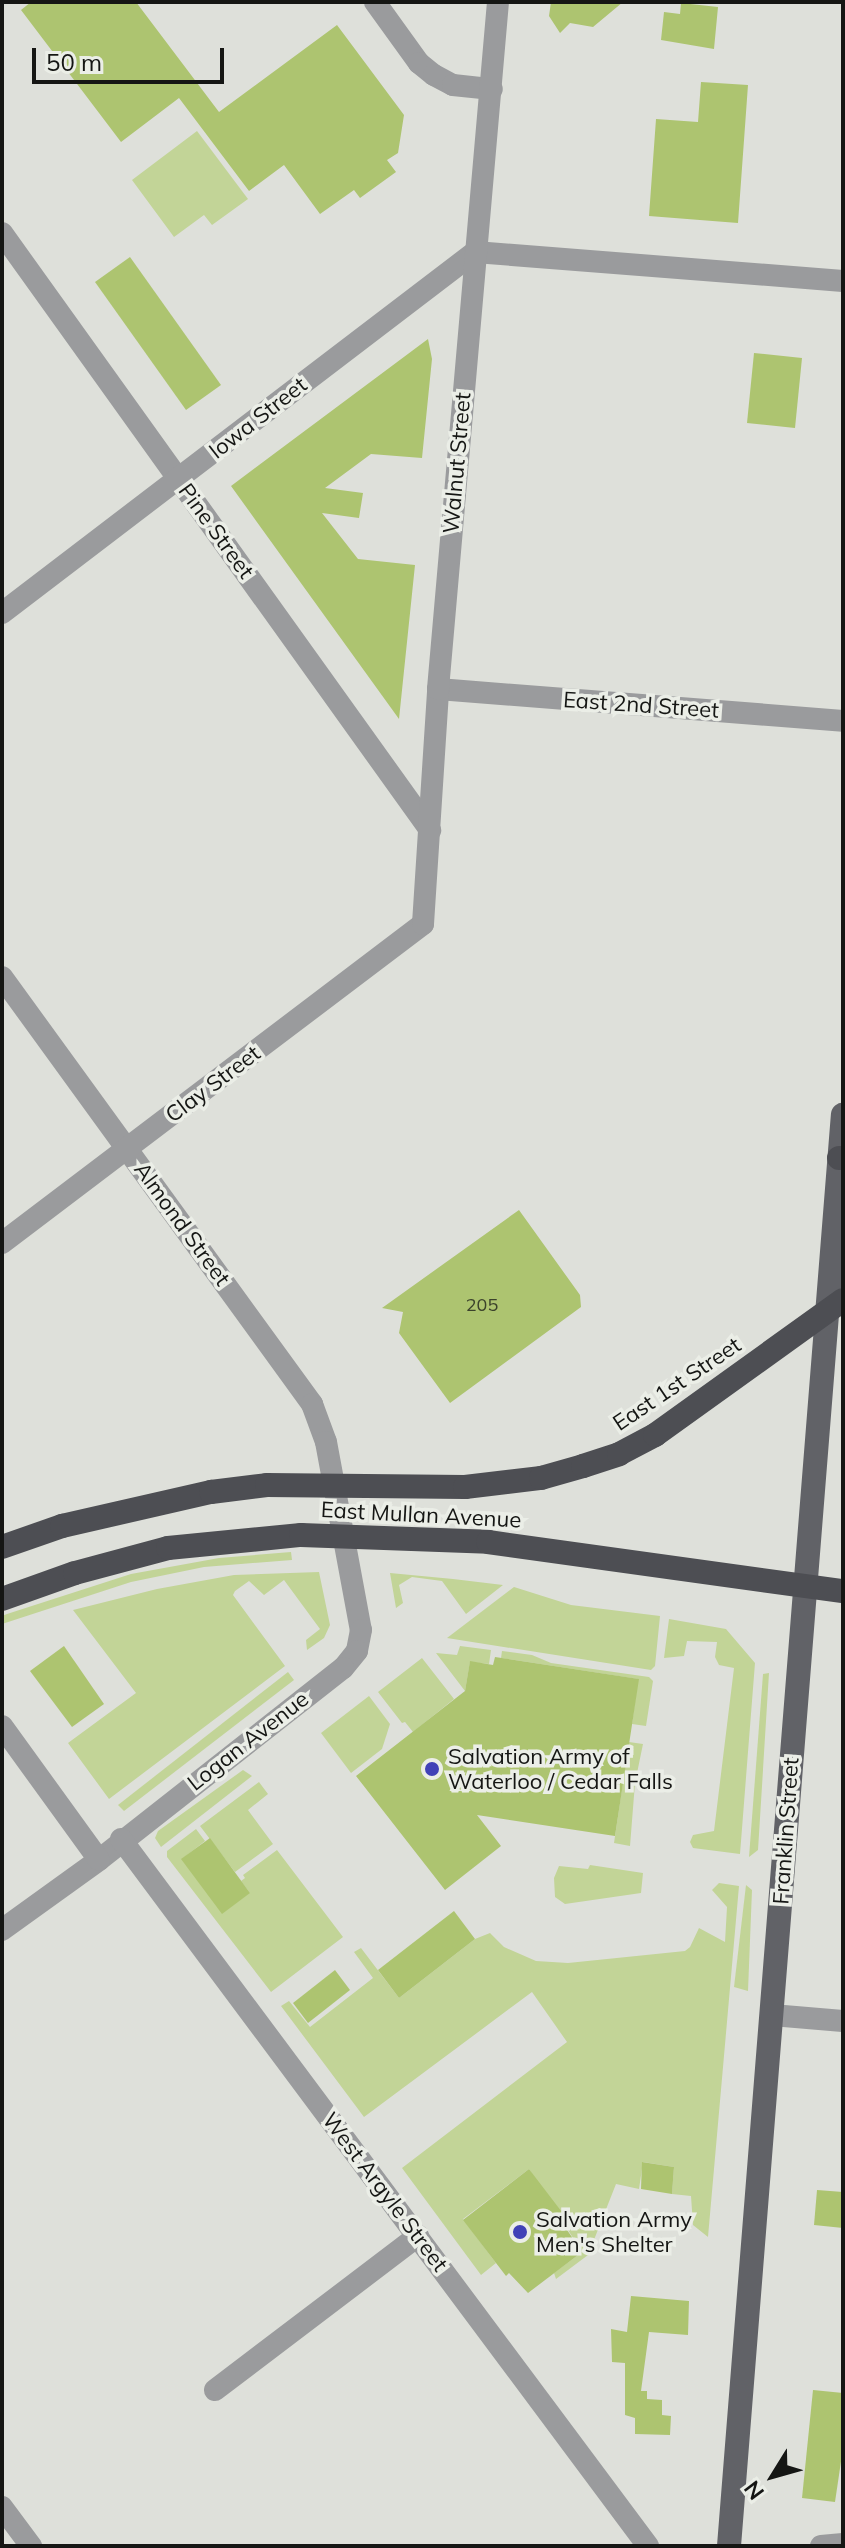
<!DOCTYPE html>
<style>
body{margin:0}
#map{position:relative;width:845px;height:2548px;overflow:hidden;background:#dee0da;font-family:Mulish,sans-serif}
div>[style]{position:absolute}
.green>*{inset:0;background:#c2d497}
.building>*{inset:0;background:#adc470}
.street>*{height:22px;margin:-11px;padding:0 11px;transform-origin:11px;border-radius:11px;background:#9a9b9d}
.primary>*{height:24px;margin:-12px;padding:0 12px;transform-origin:12px;border-radius:12px;background:#616267}
.highway>*{height:24px;margin:-12px;padding:0 12px;transform-origin:12px;border-radius:12px;background:#4d4e53}
.dots>*{width:22px;height:22px;translate:-50% -50%;box-sizing:border-box;border:4px solid #ebeee7;border-radius:50%}
span{translate:-50% -50%;white-space:nowrap;text-align:center;line-height:1.15;-webkit-text-stroke:7px #ebeee7;paint-order:stroke}
.number-label{font-size:18px;color:#3b422b}
.number-label span{-webkit-text-stroke-width:0}
.street-label{font-size:22px;color:#151614}
.poi-label{font-size:22px;color:#151614}
.left{translate:0 -50%;text-align:left}
.frame{position:absolute;inset:0;border:4px solid #151614;pointer-events:none}
.north{position:absolute;left:733px;top:2436px;width:80px;height:80px;-webkit-text-stroke:6px #ebeee7;paint-order:stroke;rotate:233deg;font-size:22px;font-weight:700;line-height:32px;text-align:center;color:#151614}
.north::after{content:'';display:block;margin:auto;width:28px;height:36px;background:#151614;clip-path:polygon(50% 0,100% 100%,50% 72%,0 100%)}
.scale{position:absolute;left:32px;top:48px;width:192px;height:36px;box-sizing:border-box;border:4px solid #151614;border-top:0;padding-left:10px;font-size:24px;line-height:28px;white-space:nowrap;color:#151614;-webkit-text-stroke:6px #ebeee7;paint-order:stroke}
</style>
<div id="map">
<div class="green">
<div style="clip-path:polygon(197px 131px,248px 199px,212px 225px,204px 215px,174px 237px,132px 180px)"></div>
<div style="clip-path:polygon(291px 1552px,292px 1560px,204px 1567px,131px 1582px,2px 1624px,2px 1616px,7px 1614px,131px 1574px,219px 1558px)"></div>
<div style="clip-path:polygon(319px 1572px,330px 1625px,324px 1638px,307px 1650px,306px 1640px,320px 1629px,284px 1580px,264px 1595px,249px 1581px,235px 1591px,233px 1595px,285px 1666px,109px 1799px,68px 1743px,136px 1693px,73px 1610px,157px 1589px,234px 1575px)"></div>
<div style="clip-path:polygon(390px 1573px,453px 1579px,503px 1585px,466px 1614px,442px 1581px,412px 1577px,399px 1585px,403px 1603px,396px 1608px)"></div>
<div style="clip-path:polygon(514px 1587px,571px 1605px,660px 1616px,655px 1666px,651px 1670px,447px 1638px)"></div>
<div style="clip-path:polygon(669px 1619px,726px 1629px,755px 1663px,740px 1854px,693px 1848px,690px 1842px,693px 1835px,714px 1831px,734px 1668px,719px 1665px,715px 1657px,717px 1642px,687px 1641px,684px 1656px,664px 1658px)"></div>
<div style="clip-path:polygon(460px 1646px,491px 1650px,489px 1664px,470px 1662px,465px 1691px,436px 1653px,457px 1655px)"></div>
<div style="clip-path:polygon(502px 1651px,532px 1655px,551px 1663px,649px 1677px,653px 1681px,646px 1726px,632px 1724px,638px 1679px,501px 1658px)"></div>
<div style="clip-path:polygon(422px 1658px,454px 1699px,413px 1732px,405px 1722px,402px 1723px,378px 1692px)"></div>
<div style="clip-path:polygon(288px 1672px,294px 1680px,124px 1811px,118px 1805px)"></div>
<div style="clip-path:polygon(769px 1673px,758px 1850px,749px 1857px,763px 1674px)"></div>
<div style="clip-path:polygon(369px 1696px,390px 1724px,382px 1749px,351px 1773px,321px 1733px)"></div>
<div style="clip-path:polygon(629px 1742px,643px 1744px,635px 1783px,630px 1846px,614px 1843px)"></div>
<div style="clip-path:polygon(243px 1770px,252px 1776px,161px 1847px,155px 1838px,158px 1831px)"></div>
<div style="clip-path:polygon(259px 1782px,268px 1794px,248px 1810px,273px 1844px,235px 1872px,200px 1826px)"></div>
<div style="clip-path:polygon(196px 1829px,205px 1841px,182px 1859px,250px 1893px,241px 1881px,245px 1878px,243px 1875px,277px 1850px,343px 1937px,271px 1992px,167px 1857px,167px 1851px)"></div>
<div style="clip-path:polygon(590px 1865px,643px 1873px,641px 1893px,565px 1904px,555px 1897px,554px 1878px,559px 1866px,588px 1869px)"></div>
<div style="clip-path:polygon(719px 1883px,739px 1886px,708px 2237px,693px 2225px,691px 2196px,672px 2194px,674px 2167px,643px 2162px,639px 2189px,616px 2184px,588px 2255px,556px 2279px,554px 2273px,582px 2252px,529px 2169px,463px 2219px,496px 2263px,481px 2275px,402px 2168px,567px 2042px,532px 1992px,364px 2117px,281px 2006px,289px 2001px,310px 2027px,373px 1978px,354px 1952px,361px 1948px,399px 1998px,475px 1939px,490px 1933px,504px 1947px,536px 1961px,568px 1963px,685px 1951px,690px 1947px,699px 1928px,725px 1942px,727px 1907px,712px 1890px)"></div>
<div style="clip-path:polygon(746px 1885px,752px 1890px,748px 1991px,734px 1987px)"></div>
</div>
<div class="building">
<div style="clip-path:polygon(31px 2px,136px 2px,219px 112px,337px 25px,404px 115px,398px 153px,387px 160px,396px 172px,360px 198px,354px 190px,320px 214px,284px 165px,249px 191px,179px 98px,121px 142px,21px 10px)"></div>
<div style="clip-path:polygon(551px 2px,623px 2px,593px 27px,570px 23px,560px 33px,549px 16px)"></div>
<div style="clip-path:polygon(681px 3px,718px 7px,714px 49px,661px 40px,664px 12px,680px 14px)"></div>
<div style="clip-path:polygon(701px 82px,748px 85px,738px 223px,649px 216px,656px 119px,698px 122px)"></div>
<div style="clip-path:polygon(130px 257px,221px 385px,186px 410px,95px 282px)"></div>
<div style="clip-path:polygon(428px 339px,432px 359px,422px 458px,371px 454px,325px 488px,363px 493px,359px 518px,322px 513px,358px 559px,415px 565px,399px 719px,231px 486px)"></div>
<div style="clip-path:polygon(754px 353px,802px 358px,795px 428px,747px 423px)"></div>
<div style="clip-path:polygon(519px 1210px,580px 1295px,581px 1307px,450px 1403px,399px 1333px,403px 1312px,382px 1308px)"></div>
<div style="clip-path:polygon(64px 1646px,104px 1704px,72px 1727px,30px 1671px)"></div>
<div style="clip-path:polygon(495px 1657px,639px 1679px,615px 1836px,477px 1815px,501px 1846px,445px 1890px,356px 1776px,465px 1691px,470px 1661px,493px 1665px)"></div>
<div style="clip-path:polygon(210px 1838px,250px 1893px,222px 1914px,181px 1859px)"></div>
<div style="clip-path:polygon(454px 1911px,475px 1939px,399px 1998px,378px 1970px)"></div>
<div style="clip-path:polygon(335px 1970px,350px 1990px,308px 2023px,293px 2003px)"></div>
<div style="clip-path:polygon(642px 2162px,674px 2167px,672px 2194px,641px 2189px)"></div>
<div style="clip-path:polygon(529px 2169px,568px 2220px,563px 2224px,582px 2252px,528px 2293px,509px 2273px,506px 2276px,463px 2220px)"></div>
<div style="clip-path:polygon(817px 2190px,843px 2192px,843px 2228px,814px 2225px)"></div>
<div style="clip-path:polygon(631px 2296px,689px 2301px,688px 2335px,649px 2332px,641px 2391px,647px 2391px,647px 2399px,662px 2400px,662px 2415px,671px 2416px,670px 2435px,635px 2434px,635px 2418px,625px 2415px,625px 2363px,612px 2362px,611px 2329px,627px 2332px)"></div>
<div style="clip-path:polygon(813px 2390px,843px 2393px,843px 2448px,835px 2502px,802px 2498px)"></div>
</div>
<div class="street">
<div style="left:375px;top:2px;width:75px;rotate:54.2deg"></div>
<div style="left:419px;top:63px;width:19px;rotate:39deg"></div>
<div style="left:434px;top:75px;width:21px;rotate:28deg"></div>
<div style="left:453px;top:85px;width:39px;rotate:6deg"></div>
<div style="left:2px;top:233px;width:735px;rotate:54.36deg"></div>
<div style="left:2px;top:613px;width:595px;rotate:-37.35deg"></div>
<div style="left:475px;top:252px;width:369px;rotate:4.5deg"></div>
<div style="left:438px;top:689px;width:406px;rotate:4.5deg"></div>
<div style="left:2px;top:977px;width:528px;rotate:54.02deg"></div>
<div style="left:312px;top:1404px;width:40px;rotate:69.8deg"></div>
<div style="left:326px;top:1442px;width:191px;rotate:79.5deg"></div>
<div style="left:361px;top:1630px;width:21px;rotate:101deg"></div>
<div style="left:357px;top:1651px;width:22px;rotate:129deg"></div>
<div style="left:343px;top:1668px;width:310px;rotate:141.8deg"></div>
<div style="left:99px;top:1860px;width:120px;rotate:144.2deg"></div>
<div style="left:2px;top:1243px;width:528px;rotate:-37.15deg"></div>
<div style="left:423px;top:924px;width:235px;rotate:-86.3deg"></div>
<div style="left:438px;top:689px;width:690px;rotate:-85.01deg"></div>
<div style="left:2px;top:1726px;width:165px;rotate:54.1deg"></div>
<div style="left:121px;top:1839px;width:882px;rotate:53.3deg"></div>
<div style="left:772px;top:2015px;width:71px;rotate:4.8deg"></div>
<div style="left:215px;top:2390px;width:255px;rotate:-37.2deg"></div>
<div style="left:2px;top:2507px;width:49px;rotate:53.4deg"></div>
<div style="left:821px;top:2546px;width:22px;rotate:-5deg"></div>
</div>
<div class="primary">
<div style="left:729px;top:2546px;width:1436px;rotate:-85.45deg"></div>
</div>
<div class="highway">
<div style="left:839px;top:1158px;width:4px"></div>
<div style="left:2px;top:1547px;width:64px;rotate:-19.3deg"></div>
<div style="left:62px;top:1526px;width:153px;rotate:-12.9deg"></div>
<div style="left:211px;top:1492px;width:56px;rotate:-7.1deg"></div>
<div style="left:267px;top:1485px;width:198px;rotate:0.6deg"></div>
<div style="left:465px;top:1487px;width:77px;rotate:-6.8deg"></div>
<div style="left:541px;top:1478px;width:44px;rotate:-15.9deg"></div>
<div style="left:583px;top:1466px;width:38px;rotate:-18deg"></div>
<div style="left:619px;top:1454px;width:41px;rotate:-27.8deg"></div>
<div style="left:655px;top:1435px;width:231px;rotate:-35.7deg"></div>
<div style="left:2px;top:1599px;width:77px;rotate:-19.6deg"></div>
<div style="left:75px;top:1573px;width:96px;rotate:-15deg"></div>
<div style="left:168px;top:1548px;width:134px;rotate:-5.6deg"></div>
<div style="left:301px;top:1535px;width:187px;rotate:2.1deg"></div>
<div style="left:488px;top:1542px;width:358px;rotate:7.9deg"></div>
</div>
<div class="dots">
<div style="left:432px;top:1769px;background:#4142b7"></div>
<div style="left:520px;top:2232px;background:#4142b7"></div>
</div>
<div class="number-label">
<span style="left:482px;top:1305px">205</span>
</div>
<div class="street-label">
<span style="left:258px;top:418px;rotate:-38deg">Iowa Street</span>
<span style="left:457px;top:463px;rotate:-85deg">Walnut Street</span>
<span style="left:216px;top:531px;rotate:54deg">Pine Street</span>
<span style="left:641px;top:705px;rotate:4deg">East 2nd Street</span>
<span style="left:213px;top:1084px;rotate:-37deg">Clay Street</span>
<span style="left:182px;top:1224px;rotate:54deg">Almond Street</span>
<span style="left:677px;top:1384px;rotate:-34deg">East 1st Street</span>
<span style="left:421px;top:1515px;rotate:3deg">East Mullan Avenue</span>
<span style="left:248px;top:1741px;rotate:-38deg">Logan Avenue</span>
<span style="left:786px;top:1831px;rotate:-86deg">Franklin Street</span>
<span style="left:385px;top:2192px;rotate:53deg">West Argyle Street</span>
</div>
<div class="poi-label">
<span class="left" style="left:448px;top:1769px">Salvation Army of<br>Waterloo / Cedar Falls</span>
<span class="left" style="left:536px;top:2232px">Salvation Army<br>Men's Shelter</span>
</div>
<div class="frame"></div>
<div class="north">N</div>
<div class="scale">50 m</div>
</div>
